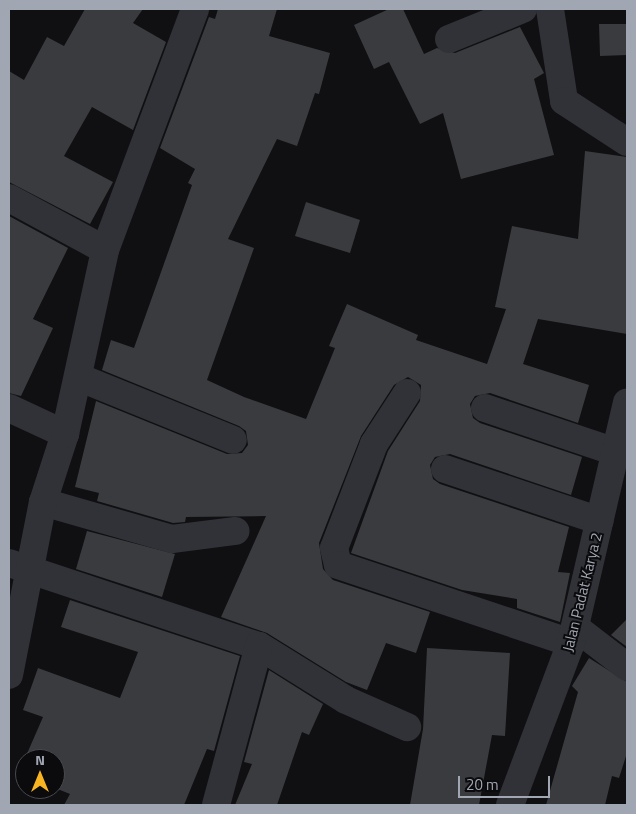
<!DOCTYPE html>
<style>
body{margin:0}
#map{position:relative;width:636px;height:814px;overflow:hidden;background:#101012;font-family:"Titillium Web",sans-serif}
div>[style]{position:absolute}
.building>*{inset:0;background:#3a3b3f}
.minor>*{height:28px;margin:-14px;padding:0 14px;transform-origin:14px;border-radius:14px;background:#313237}
span{translate:-50% -50%;white-space:nowrap;text-align:center;line-height:1.15;-webkit-text-stroke:4px #0b0b0d;paint-order:stroke}
.street-label{font-size:15px;color:#a1a6b3}
.frame{position:absolute;inset:0;border:10px solid #a1a6b3;pointer-events:none}
.north{position:absolute;left:15px;top:749px;width:50px;height:50px;box-sizing:border-box;background:#0b0b0d;border:1px solid #47494f;border-radius:50%;rotate:0deg;font-size:14px;font-weight:700;line-height:20px;text-align:center;color:#a1a6b3}
.north::after{content:'';display:block;margin:auto;width:18px;height:22px;background:#f9b521;clip-path:polygon(50% 0,100% 100%,50% 72%,0 100%)}
.scale{position:absolute;left:458px;top:776px;width:92px;height:22px;box-sizing:border-box;border:2px solid #a1a6b3;border-top:0;padding-left:6px;font-size:15px;line-height:18px;white-space:nowrap;color:#a1a6b3;-webkit-text-stroke:4px #0b0b0d;paint-order:stroke}
</style>
<div id="map">
<div class="building">
<div style="clip-path:polygon(85px 9px,143px 9px,133px 23px,166px 42px,133px 130px,92px 107px,64px 156px,113px 182px,90px 224px,9px 182px,9px 71px,24px 80px,47px 37px,64px 46px)"></div>
<div style="clip-path:polygon(218px 9px,277px 9px,269px 36px,330px 53px,319px 94px,315px 93px,297px 146px,277px 139px,228px 239px,254px 248px,207px 380px,244px 397px,306px 419px,335px 348px,329px 346px,347px 304px,418px 335px,416px 340px,487px 364px,506px 309px,495px 307px,512px 226px,578px 239px,585px 151px,627px 157px,627px 334px,538px 319px,523px 364px,589px 385px,578px 423px,490px 393px,475px 396px,470px 404px,473px 418px,480px 423px,582px 457px,571px 495px,450px 454px,435px 457px,430px 465px,433px 479px,440px 484px,569px 527px,558px 572px,570px 573px,560px 622px,517px 608px,517px 599px,462px 590px,351px 553px,388px 451px,420px 401px,421px 385px,408px 377px,394px 385px,361px 436px,319px 543px,323px 569px,333px 580px,430px 612px,416px 653px,386px 643px,367px 690px,346px 682px,267px 633px,221px 617px,266px 516px,186px 517px,185px 522px,173px 523px,97px 501px,99px 493px,75px 487px,96px 401px,227px 454px,242px 453px,248px 445px,246px 431px,239px 426px,102px 370px,111px 340px,134px 348px,192px 185px,188px 183px,195px 169px,160px 148px,209px 17px,215px 19px)"></div>
<div style="clip-path:polygon(389px 9px,403px 9px,424px 54px,437px 48px,455px 53px,520px 27px,544px 73px,534px 79px,554px 155px,461px 179px,443px 113px,420px 124px,389px 62px,374px 69px,354px 25px)"></div>
<div style="clip-path:polygon(599px 24px,627px 24px,627px 55px,600px 56px)"></div>
<div style="clip-path:polygon(306px 202px,360px 220px,350px 253px,295px 236px)"></div>
<div style="clip-path:polygon(9px 216px,68px 248px,33px 319px,53px 328px,21px 396px,9px 393px)"></div>
<div style="clip-path:polygon(87px 531px,175px 554px,162px 597px,76px 569px)"></div>
<div style="clip-path:polygon(70px 600px,240px 656px,214px 751px,207px 749px,184px 805px,64px 805px,70px 794px,55px 788px,55px 759px,25px 759px,25px 775px,19px 772px,43px 717px,23px 710px,38px 668px,120px 698px,138px 652px,61px 627px)"></div>
<div style="clip-path:polygon(627px 619px,627px 647px,611px 635px)"></div>
<div style="clip-path:polygon(427px 648px,510px 653px,505px 736px,492px 735px,479px 805px,410px 805px,423px 729px)"></div>
<div style="clip-path:polygon(589px 658px,627px 682px,627px 753px,619px 778px,612px 776px,605px 805px,546px 805px,578px 692px,572px 686px)"></div>
<div style="clip-path:polygon(269px 670px,323px 704px,309px 735px,302px 732px,277px 805px,235px 805px,252px 764px,244px 762px)"></div>
</div>
<div class="minor">
<div style="left:550px;top:9px;width:93px;rotate:81.3deg"></div>
<div style="left:564px;top:101px;width:75px;rotate:33.1deg"></div>
<div style="left:449px;top:39px;width:80px;rotate:-22.1deg"></div>
<div style="left:9px;top:198px;width:109px;rotate:28.4deg"></div>
<div style="left:78px;top:377px;width:167px;rotate:22.1deg"></div>
<div style="left:407px;top:393px;width:61px;rotate:122.9deg"></div>
<div style="left:374px;top:444px;width:111px;rotate:111deg"></div>
<div style="left:334px;top:548px;width:17px;rotate:77deg"></div>
<div style="left:338px;top:565px;width:246px;rotate:18.5deg"></div>
<div style="left:9px;top:408px;width:62px;rotate:24.9deg"></div>
<div style="left:485px;top:408px;width:138px;rotate:18.6deg"></div>
<div style="left:445px;top:469px;width:163px;rotate:18.5deg"></div>
<div style="left:43px;top:502px;width:134px;rotate:16deg"></div>
<div style="left:172px;top:539px;width:64px;rotate:-7.2deg"></div>
<div style="left:9px;top:563px;width:263px;rotate:18.4deg"></div>
<div style="left:259px;top:646px;width:102px;rotate:31.8deg"></div>
<div style="left:346px;top:700px;width:67px;rotate:23.9deg"></div>
<div style="left:575px;top:627px;width:66px;rotate:37.6deg"></div>
<div style="left:9px;top:675px;width:176px;rotate:-78.9deg"></div>
<div style="left:43px;top:502px;width:71px;rotate:-72.1deg"></div>
<div style="left:65px;top:434px;width:188px;rotate:-77.7deg"></div>
<div style="left:105px;top:250px;width:257px;rotate:-69.5deg"></div>
<div style="left:216px;top:805px;width:165px;rotate:-74.9deg"></div>
<div style="left:510px;top:805px;width:173px;rotate:-69.4deg"></div>
<div style="left:571px;top:643px;width:247px;rotate:-76.9deg"></div>
</div>
<div class="street-label">
<span style="left:582px;top:592px;rotate:-76deg">Jalan Padat Karya 2</span>
</div>
<div class="frame"></div>
<div class="north">N</div>
<div class="scale">20 m</div>
</div>
